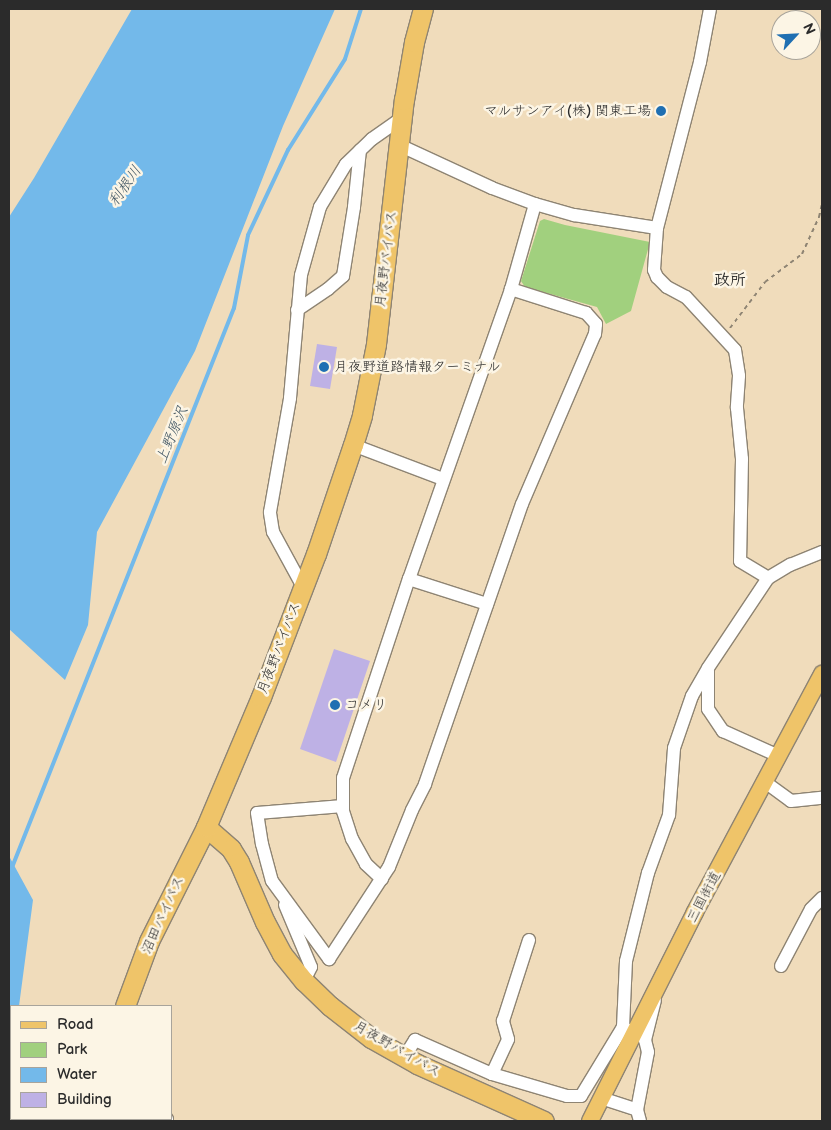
<!DOCTYPE html>
<meta charset="utf-8">
<style>
body{margin:0}
#map{position:relative;width:831px;height:1130px;overflow:hidden;background:#f0dcbb;font-family:"Balsamiq Sans","Klee One",sans-serif}
div>[style]{position:absolute}
.green>*{inset:0;background:#a1d07e}
.water>*{inset:0;background:#73b9ea}
.stream>*{height:4px;margin:-2px;padding:0 2px;transform-origin:2px;border-radius:2px;background:#73b9ea}
.building>*{inset:0;background:#beb1e5}
.path>*{height:2px;margin-top:-1px;transform-origin:0;background:repeating-linear-gradient(90deg,#8e8473 0 4px,transparent 0 8px)}
.roads{filter:drop-shadow(1px 0 #8e8473) drop-shadow(-1px 0 #8e8473) drop-shadow(0 1px #8e8473) drop-shadow(0 -1px #8e8473)}
.minor>*{height:12px;margin:-6px;padding:0 6px;transform-origin:6px;border-radius:6px;background:#fff}
.major>*{height:16px;margin:-8px;padding:0 8px;transform-origin:8px;border-radius:8px;background:#efc469}
.highway>*{height:19px;margin:-9.5px;padding:0 9.5px;transform-origin:9.5px;border-radius:9.5px;background:#efc469}
.dots>*{width:14px;height:14px;translate:-50% -50%;box-sizing:border-box;border:2px solid #fcf5e5;border-radius:50%}
span{translate:-50% -50%;white-space:nowrap;text-align:center;line-height:1.15;-webkit-text-stroke:5px #fcf5e5;paint-order:stroke}
.poi-label{font-size:14px;color:#2b2b2b}
.right{translate:-100% -50%;text-align:right}
.left{translate:0 -50%;text-align:left}
.street-label{font-size:14px;color:#2b2b2b}
.water-label{font-size:15px;color:#415664;font-style:italic}
.quarter-label{font-size:16px;color:#2b2b2b;font-weight:700}
.frame{position:absolute;inset:0;border:10px solid #2b2b2b;pointer-events:none}
.legend{position:absolute;left:10px;top:1005px;width:162px;height:115px;box-sizing:border-box;background:#fcf5e5;border:1px solid #a8a49b;margin:0;padding:6px 9px;list-style:none;font-size:15px;color:#2b2b2b}
.legend li{display:flex;align-items:center;gap:10px;height:25px}
.legend b{width:25px;border:1px solid #a8a49b}
.north{position:absolute;left:771px;top:10px;width:50px;height:50px;box-sizing:border-box;background:#fcf5e5;border:1px solid #a8a49b;border-radius:50%;rotate:65deg;font-size:14px;font-weight:700;line-height:20px;text-align:center;color:#2b2b2b}
.north::after{content:'';display:block;margin:auto;width:18px;height:22px;background:#1f6fb2;clip-path:polygon(50% 0,100% 100%,50% 72%,0 100%)}
</style>
<div id="map">
<div class="green">
<div style="clip-path:polygon(544px 219px,565px 225px,650px 242px,631px 311px,606px 324px,597px 307px,525px 287px,521px 281px,540px 221px)"></div>
</div>
<div class="water">
<div style="clip-path:polygon(132px 9px,335px 9px,283px 126px,195px 351px,97px 532px,88px 625px,65px 680px,9px 629px,9px 217px,34px 178px)"></div>
<div style="clip-path:polygon(9px 856px,33px 900px,19px 1006px,11px 1006px,11px 1066px,9px 1085px)"></div>
</div>
<div class="stream">
<div style="left:9px;top:875px;width:610px;rotate:-68.36deg"></div>
<div style="left:234px;top:308px;width:74px;rotate:-79.1deg"></div>
<div style="left:248px;top:235px;width:94px;rotate:-64.8deg"></div>
<div style="left:288px;top:150px;width:107px;rotate:-57.9deg"></div>
<div style="left:345px;top:59px;width:52px;rotate:-72.3deg"></div>
</div>
<div class="building">
<div style="clip-path:polygon(317px 344px,337px 347px,330px 389px,310px 386px)"></div>
<div style="clip-path:polygon(334px 649px,370px 661px,336px 762px,300px 749px)"></div>
</div>
<div class="path">
<div style="left:730px;top:328px;width:58px;rotate:-52.7deg"></div>
<div style="left:765px;top:282px;width:46px;rotate:-37.1deg"></div>
<div style="left:802px;top:254px;width:41px;rotate:-65.3deg"></div>
<div style="left:819px;top:217px;width:13px;rotate:-77deg"></div>
</div>
<div class="roads">
<div class="minor">
<div style="left:710px;top:9px;width:54px;rotate:100.7deg"></div>
<div style="left:700px;top:62px;width:171px;rotate:104.5deg"></div>
<div style="left:657px;top:228px;width:42px;rotate:94.1deg"></div>
<div style="left:654px;top:270px;width:8px;rotate:67deg"></div>
<div style="left:657px;top:277px;width:14px;rotate:45deg"></div>
<div style="left:667px;top:287px;width:21px;rotate:28deg"></div>
<div style="left:686px;top:297px;width:72px;rotate:47.2deg"></div>
<div style="left:735px;top:350px;width:26px;rotate:81deg"></div>
<div style="left:739px;top:376px;width:32px;rotate:94deg"></div>
<div style="left:737px;top:408px;width:51px;rotate:84.4deg"></div>
<div style="left:742px;top:459px;width:102px;rotate:91.1deg"></div>
<div style="left:740px;top:561px;width:33px;rotate:31deg"></div>
<div style="left:399px;top:145px;width:102px;rotate:24.8deg"></div>
<div style="left:492px;top:188px;width:46px;rotate:20.4deg"></div>
<div style="left:535px;top:204px;width:41px;rotate:15.8deg"></div>
<div style="left:574px;top:215px;width:84px;rotate:8.9deg"></div>
<div style="left:297px;top:310px;width:37px;rotate:-34deg"></div>
<div style="left:328px;top:289px;width:20px;rotate:-41deg"></div>
<div style="left:343px;top:276px;width:70px;rotate:-80.9deg"></div>
<div style="left:354px;top:207px;width:57px;rotate:-84deg"></div>
<div style="left:353px;top:445px;width:96px;rotate:20.7deg"></div>
<div style="left:409px;top:579px;width:82px;rotate:17.8deg"></div>
<div style="left:303px;top:587px;width:63px;rotate:-118.6deg"></div>
<div style="left:273px;top:532px;width:20px;rotate:-99deg"></div>
<div style="left:270px;top:512px;width:116px;rotate:-80deg"></div>
<div style="left:290px;top:398px;width:123px;rotate:-84.9deg"></div>
<div style="left:301px;top:275px;width:71px;rotate:-74.4deg"></div>
<div style="left:320px;top:207px;width:50px;rotate:-58.8deg"></div>
<div style="left:346px;top:164px;width:36px;rotate:-44deg"></div>
<div style="left:372px;top:139px;width:37px;rotate:-35deg"></div>
<div style="left:708px;top:671px;width:38px;rotate:90deg"></div>
<div style="left:708px;top:709px;width:27px;rotate:56deg"></div>
<div style="left:723px;top:731px;width:61px;rotate:24.1deg"></div>
<div style="left:765px;top:782px;width:32px;rotate:36deg"></div>
<div style="left:791px;top:801px;width:31px;rotate:-6deg"></div>
<div style="left:343px;top:806px;width:86px;rotate:175.3deg"></div>
<div style="left:257px;top:813px;width:31px;rotate:81deg"></div>
<div style="left:262px;top:844px;width:38px;rotate:75deg"></div>
<div style="left:272px;top:881px;width:97px;rotate:53.8deg"></div>
<div style="left:329px;top:959px;width:110px;rotate:-56.9deg"></div>
<div style="left:389px;top:867px;width:61px;rotate:-68deg"></div>
<div style="left:412px;top:810px;width:29px;rotate:-63deg"></div>
<div style="left:425px;top:784px;width:296px;rotate:-70.9deg"></div>
<div style="left:522px;top:504px;width:185px;rotate:-66.8deg"></div>
<div style="left:595px;top:334px;width:10px;rotate:-84deg"></div>
<div style="left:596px;top:324px;width:15px;rotate:-132deg"></div>
<div style="left:586px;top:313px;width:79px;rotate:-162.3deg"></div>
<div style="left:382px;top:879px;width:22px;rotate:-137deg"></div>
<div style="left:366px;top:864px;width:29px;rotate:-119deg"></div>
<div style="left:352px;top:839px;width:29px;rotate:-108deg"></div>
<div style="left:343px;top:811px;width:33px;rotate:-90deg"></div>
<div style="left:343px;top:778px;width:210px;rotate:-71.7deg"></div>
<div style="left:409px;top:579px;width:307px;rotate:-70.6deg"></div>
<div style="left:511px;top:289px;width:88px;rotate:-74.2deg"></div>
<div style="left:285px;top:905px;width:67px;rotate:67.2deg"></div>
<div style="left:311px;top:967px;width:16px;rotate:117deg"></div>
<div style="left:781px;top:966px;width:64px;rotate:-62.2deg"></div>
<div style="left:811px;top:909px;width:16px;rotate:-45deg"></div>
<div style="left:633px;top:1033px;width:12px;rotate:-149deg"></div>
<div style="left:623px;top:1027px;width:66px;rotate:-87.4deg"></div>
<div style="left:626px;top:961px;width:91px;rotate:-76deg"></div>
<div style="left:648px;top:873px;width:62px;rotate:-70.1deg"></div>
<div style="left:669px;top:815px;width:67px;rotate:-85.7deg"></div>
<div style="left:674px;top:748px;width:55px;rotate:-70.9deg"></div>
<div style="left:692px;top:696px;width:32px;rotate:-60deg"></div>
<div style="left:708px;top:668px;width:108px;rotate:-56.3deg"></div>
<div style="left:768px;top:578px;width:26px;rotate:-31deg"></div>
<div style="left:790px;top:565px;width:35px;rotate:-22deg"></div>
<div style="left:405px;top:1056px;width:19px;rotate:-58deg"></div>
<div style="left:415px;top:1040px;width:84px;rotate:23.8deg"></div>
<div style="left:492px;top:1074px;width:38px;rotate:-65deg"></div>
<div style="left:508px;top:1039px;width:19px;rotate:-106deg"></div>
<div style="left:503px;top:1021px;width:85px;rotate:-72.2deg"></div>
<div style="left:492px;top:1074px;width:78px;rotate:16.3deg"></div>
<div style="left:567px;top:1096px;width:14px"></div>
<div style="left:581px;top:1096px;width:81px;rotate:-58.7deg"></div>
<div style="left:601px;top:1098px;width:38px;rotate:18deg"></div>
<div style="left:167px;top:1121px;width:2px;rotate:-90deg"></div>
<div style="left:640px;top:1121px;width:11px;rotate:-105deg"></div>
<div style="left:637px;top:1110px;width:59px;rotate:-79.3deg"></div>
<div style="left:648px;top:1052px;width:12px;rotate:-104deg"></div>
<div style="left:645px;top:1040px;width:41px;rotate:-76deg"></div>
</div>
<div class="major">
<div style="left:590px;top:1121px;width:234px;rotate:-63.3deg"></div>
<div style="left:695px;top:912px;width:270px;rotate:-61.9deg"></div>
</div>
<div class="highway">
<div style="left:206px;top:827px;width:33px;rotate:41deg"></div>
<div style="left:231px;top:849px;width:15px;rotate:58deg"></div>
<div style="left:239px;top:862px;width:65px;rotate:66.6deg"></div>
<div style="left:265px;top:922px;width:36px;rotate:62deg"></div>
<div style="left:282px;top:954px;width:35px;rotate:51deg"></div>
<div style="left:304px;top:981px;width:36px;rotate:44deg"></div>
<div style="left:330px;top:1006px;width:52px;rotate:38deg"></div>
<div style="left:371px;top:1038px;width:53px;rotate:29.5deg"></div>
<div style="left:417px;top:1064px;width:139px;rotate:24.2deg"></div>
<div style="left:125px;top:1006px;width:69px;rotate:-69.7deg"></div>
<div style="left:149px;top:941px;width:127px;rotate:-63.4deg"></div>
<div style="left:206px;top:827px;width:141px;rotate:-67.1deg"></div>
<div style="left:261px;top:697px;width:153px;rotate:-69deg"></div>
<div style="left:316px;top:554px;width:115px;rotate:-71.3deg"></div>
<div style="left:353px;top:445px;width:31px;rotate:-73deg"></div>
<div style="left:362px;top:415px;width:72px;rotate:-78.8deg"></div>
<div style="left:376px;top:344px;width:246px;rotate:-83.5deg"></div>
<div style="left:404px;top:100px;width:59px;rotate:-80.2deg"></div>
<div style="left:414px;top:42px;width:34px;rotate:-75deg"></div>
<div style="left:83px;top:1121px;width:2px;rotate:-63deg"></div>
</div>
</div>
<div class="dots">
<div style="left:661px;top:111px;background:#1f6fb2"></div>
<div style="left:324px;top:367px;background:#1f6fb2"></div>
<div style="left:335px;top:705px;background:#1f6fb2"></div>
</div>
<div class="poi-label">
<span class="right" style="left:651px;top:111px">マルサンアイ(株) 関東工場</span>
<span class="left" style="left:334px;top:367px">月夜野道路情報ターミナル</span>
<span class="left" style="left:345px;top:705px">コメリ</span>
</div>
<div class="street-label">
<span style="left:386px;top:259px;rotate:-83deg">月夜野バイパス</span>
<span style="left:279px;top:648px;rotate:-69deg">月夜野バイパス</span>
<span style="left:704px;top:897px;rotate:-62deg">三国街道</span>
<span style="left:163px;top:915px;rotate:-66deg">沼田バイパス</span>
<span style="left:397px;top:1049px;rotate:30deg">月夜野バイパス</span>
</div>
<div class="water-label">
<span style="left:125px;top:186px;rotate:-55deg">利根川</span>
<span style="left:172px;top:435px;rotate:-68deg">上野原沢</span>
</div>
<div class="quarter-label">
<span style="left:730px;top:281px">政所</span>
</div>
<div class="frame"></div>
<ul class="legend">
<li><b style="height:6px;background:#efc469"></b>Road</li>
<li><b style="height:14px;background:#a1d07e"></b>Park</li>
<li><b style="height:14px;background:#73b9ea"></b>Water</li>
<li><b style="height:14px;background:#beb1e5"></b>Building</li>
</ul>
<div class="north">N</div>
</div>
